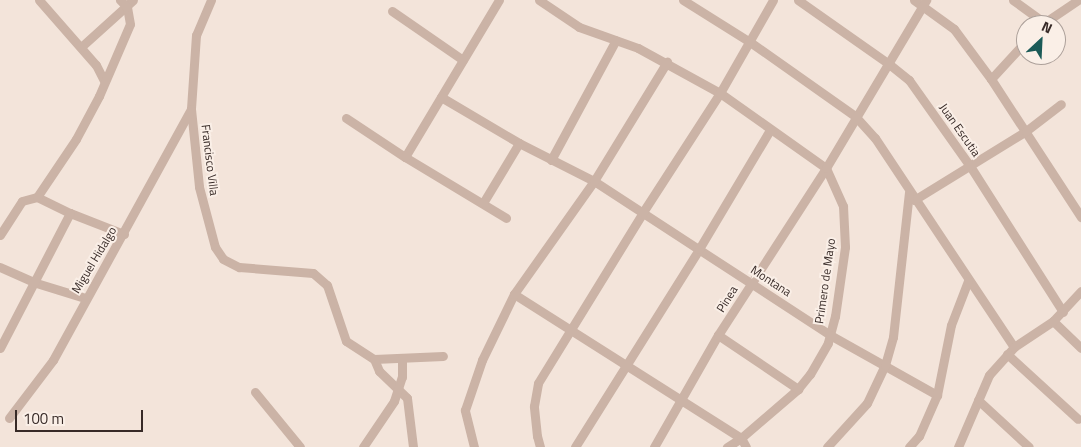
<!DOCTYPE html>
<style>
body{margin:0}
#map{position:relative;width:1081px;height:447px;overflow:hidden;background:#f3e4da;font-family:"Titillium Web",sans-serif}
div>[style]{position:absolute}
.street>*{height:9px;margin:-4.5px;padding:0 4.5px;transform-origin:4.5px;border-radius:4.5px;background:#cbb3a6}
span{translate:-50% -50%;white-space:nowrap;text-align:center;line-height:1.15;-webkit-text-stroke:4px #faefe7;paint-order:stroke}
.street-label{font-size:12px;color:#372a27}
.north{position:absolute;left:1016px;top:15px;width:50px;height:50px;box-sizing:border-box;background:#faefe7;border:1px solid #aca09a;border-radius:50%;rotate:25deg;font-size:14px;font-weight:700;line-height:20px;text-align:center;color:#372a27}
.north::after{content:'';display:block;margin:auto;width:18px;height:22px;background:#1b5a57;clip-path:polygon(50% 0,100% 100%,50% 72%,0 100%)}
.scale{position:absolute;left:15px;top:410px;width:128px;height:22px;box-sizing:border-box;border:2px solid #372a27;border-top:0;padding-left:6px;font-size:15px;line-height:18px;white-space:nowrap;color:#372a27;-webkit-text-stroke:4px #faefe7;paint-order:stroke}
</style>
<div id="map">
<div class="street">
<div style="left:39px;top:0;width:86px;rotate:48.8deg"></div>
<div style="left:96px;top:65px;width:18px;rotate:63deg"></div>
<div style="left:211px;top:0;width:38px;rotate:113deg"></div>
<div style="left:196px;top:35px;width:74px;rotate:93.9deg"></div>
<div style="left:191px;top:109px;width:78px;rotate:84.1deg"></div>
<div style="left:199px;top:187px;width:62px;rotate:75.1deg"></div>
<div style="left:215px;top:247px;width:14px;rotate:56deg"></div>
<div style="left:223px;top:259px;width:18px;rotate:27deg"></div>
<div style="left:239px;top:267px;width:74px;rotate:4.6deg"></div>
<div style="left:313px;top:273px;width:18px;rotate:41deg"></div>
<div style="left:327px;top:285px;width:59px;rotate:71.3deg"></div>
<div style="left:346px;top:341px;width:33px;rotate:33deg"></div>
<div style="left:374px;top:359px;width:69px;rotate:-2.5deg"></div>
<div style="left:539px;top:0;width:48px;rotate:34deg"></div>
<div style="left:579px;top:27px;width:63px;rotate:19.6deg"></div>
<div style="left:638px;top:48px;width:94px;rotate:28.8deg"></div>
<div style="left:720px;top:93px;width:130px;rotate:35.3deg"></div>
<div style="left:826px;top:168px;width:42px;rotate:65.9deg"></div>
<div style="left:843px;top:206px;width:41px;rotate:87.2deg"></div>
<div style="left:845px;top:247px;width:70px;rotate:98.2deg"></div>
<div style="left:835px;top:316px;width:28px;rotate:105deg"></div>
<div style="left:828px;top:343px;width:36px;rotate:120deg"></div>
<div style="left:810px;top:374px;width:19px;rotate:129deg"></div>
<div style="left:798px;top:389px;width:75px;rotate:139.3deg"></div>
<div style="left:741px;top:438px;width:17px;rotate:147deg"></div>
<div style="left:683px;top:0;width:79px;rotate:32.1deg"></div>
<div style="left:750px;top:42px;width:128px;rotate:35.2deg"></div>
<div style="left:855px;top:116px;width:30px;rotate:48deg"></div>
<div style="left:875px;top:138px;width:251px;rotate:56.4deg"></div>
<div style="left:798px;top:0;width:111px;rotate:35.1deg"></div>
<div style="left:889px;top:64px;width:26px;rotate:39deg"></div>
<div style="left:909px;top:80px;width:105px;rotate:54.7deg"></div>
<div style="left:970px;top:166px;width:173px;rotate:57.5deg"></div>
<div style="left:914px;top:0;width:49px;rotate:35.9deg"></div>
<div style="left:954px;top:29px;width:62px;rotate:53.5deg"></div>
<div style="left:991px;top:79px;width:165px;rotate:56.9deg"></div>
<div style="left:1013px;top:0;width:37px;rotate:36deg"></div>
<div style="left:392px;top:11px;width:86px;rotate:34.6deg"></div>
<div style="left:1041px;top:25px;width:45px;rotate:-34deg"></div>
<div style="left:81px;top:47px;width:70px;rotate:-42.1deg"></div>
<div style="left:991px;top:79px;width:52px;rotate:-47.4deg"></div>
<div style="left:441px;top:97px;width:91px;rotate:30.5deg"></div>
<div style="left:519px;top:143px;width:84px;rotate:26.9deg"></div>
<div style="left:594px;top:181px;width:282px;rotate:33.1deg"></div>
<div style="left:830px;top:335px;width:123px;rotate:29.3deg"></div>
<div style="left:346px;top:118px;width:71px;rotate:33.5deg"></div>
<div style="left:405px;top:157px;width:118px;rotate:31.1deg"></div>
<div style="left:405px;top:157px;width:183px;rotate:-59.1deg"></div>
<div style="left:551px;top:160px;width:136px;rotate:-61.6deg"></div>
<div style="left:37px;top:197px;width:37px;rotate:26deg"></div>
<div style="left:70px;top:213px;width:58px;rotate:21.3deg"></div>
<div style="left:914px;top:200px;width:132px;rotate:-31.6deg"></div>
<div style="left:1026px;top:131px;width:44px;rotate:-37.6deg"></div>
<div style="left:483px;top:203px;width:70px;rotate:-59deg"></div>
<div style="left:0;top:235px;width:40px;rotate:-57.1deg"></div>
<div style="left:22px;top:201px;width:16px;rotate:-15deg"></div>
<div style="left:37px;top:197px;width:70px;rotate:-56.1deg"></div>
<div style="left:76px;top:139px;width:49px;rotate:-61.9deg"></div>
<div style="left:99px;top:96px;width:78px;rotate:-66.7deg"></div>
<div style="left:130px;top:24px;width:17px;rotate:-100deg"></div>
<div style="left:127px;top:7px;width:10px;rotate:-135deg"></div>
<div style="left:0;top:267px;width:36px;rotate:24deg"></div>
<div style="left:33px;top:282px;width:54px;rotate:17.1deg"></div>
<div style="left:514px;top:294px;width:269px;rotate:32.4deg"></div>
<div style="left:741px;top:438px;width:10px;rotate:61deg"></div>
<div style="left:1053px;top:321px;width:39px;rotate:44deg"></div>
<div style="left:718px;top:335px;width:97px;rotate:34deg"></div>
<div style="left:0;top:348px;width:152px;rotate:-62.6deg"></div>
<div style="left:1007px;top:354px;width:96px;rotate:42.5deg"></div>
<div style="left:374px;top:359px;width:13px;rotate:67deg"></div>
<div style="left:379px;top:371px;width:39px;rotate:44deg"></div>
<div style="left:407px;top:398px;width:49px;rotate:83deg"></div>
<div style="left:255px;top:392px;width:71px;rotate:50.7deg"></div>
<div style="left:978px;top:400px;width:69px;rotate:42.7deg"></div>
<div style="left:9px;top:418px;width:73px;rotate:-52.8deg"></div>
<div style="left:53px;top:360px;width:286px;rotate:-61.2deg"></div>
<div style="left:363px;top:447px;width:55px;rotate:-56deg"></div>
<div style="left:394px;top:401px;width:25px;rotate:-72deg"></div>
<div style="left:402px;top:377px;width:19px;rotate:-90deg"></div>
<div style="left:474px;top:447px;width:38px;rotate:-104deg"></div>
<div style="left:465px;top:410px;width:53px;rotate:-71.2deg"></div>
<div style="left:482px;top:360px;width:73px;rotate:-64.1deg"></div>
<div style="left:514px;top:294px;width:138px;rotate:-54.7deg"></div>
<div style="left:594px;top:181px;width:140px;rotate:-58.5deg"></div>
<div style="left:540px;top:447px;width:11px;rotate:-105deg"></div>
<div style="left:537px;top:436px;width:30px;rotate:-96deg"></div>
<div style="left:534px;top:406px;width:23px;rotate:-80deg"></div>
<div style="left:538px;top:383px;width:201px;rotate:-58.4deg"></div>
<div style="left:643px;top:212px;width:142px;rotate:-57.1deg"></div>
<div style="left:720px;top:93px;width:107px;rotate:-60.3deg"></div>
<div style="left:575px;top:447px;width:234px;rotate:-57.9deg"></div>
<div style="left:699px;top:249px;width:139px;rotate:-59.2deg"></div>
<div style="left:654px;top:447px;width:129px;rotate:-60.3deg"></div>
<div style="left:718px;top:335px;width:199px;rotate:-57.1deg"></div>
<div style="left:826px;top:168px;width:196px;rotate:-59.2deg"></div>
<div style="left:827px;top:447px;width:59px;rotate:-47.7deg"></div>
<div style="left:867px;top:403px;width:42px;rotate:-64.7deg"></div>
<div style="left:885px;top:365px;width:29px;rotate:-74deg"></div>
<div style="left:893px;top:337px;width:145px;rotate:-83.7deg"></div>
<div style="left:909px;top:447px;width:15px;rotate:-48deg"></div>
<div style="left:919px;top:436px;width:45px;rotate:-66.3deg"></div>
<div style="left:937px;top:395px;width:71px;rotate:-78.7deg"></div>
<div style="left:951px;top:325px;width:47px;rotate:-68.9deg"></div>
<div style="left:958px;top:447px;width:78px;rotate:-66.7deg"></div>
<div style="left:989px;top:375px;width:38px;rotate:-48deg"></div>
<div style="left:1014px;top:347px;width:47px;rotate:-33.7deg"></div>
<div style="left:1053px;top:321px;width:41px;rotate:-47deg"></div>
</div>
<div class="street-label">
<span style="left:960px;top:130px;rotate:55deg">Juan Escutia</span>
<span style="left:210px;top:160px;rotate:83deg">Francisco Villa</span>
<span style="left:94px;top:260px;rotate:-59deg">Miguel Hidalgo</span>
<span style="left:771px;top:281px;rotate:33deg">Montana</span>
<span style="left:825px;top:281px;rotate:-82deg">Primero de Mayo</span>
<span style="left:727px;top:299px;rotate:-58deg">Pinea</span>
</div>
<div class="north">N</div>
<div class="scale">100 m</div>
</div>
